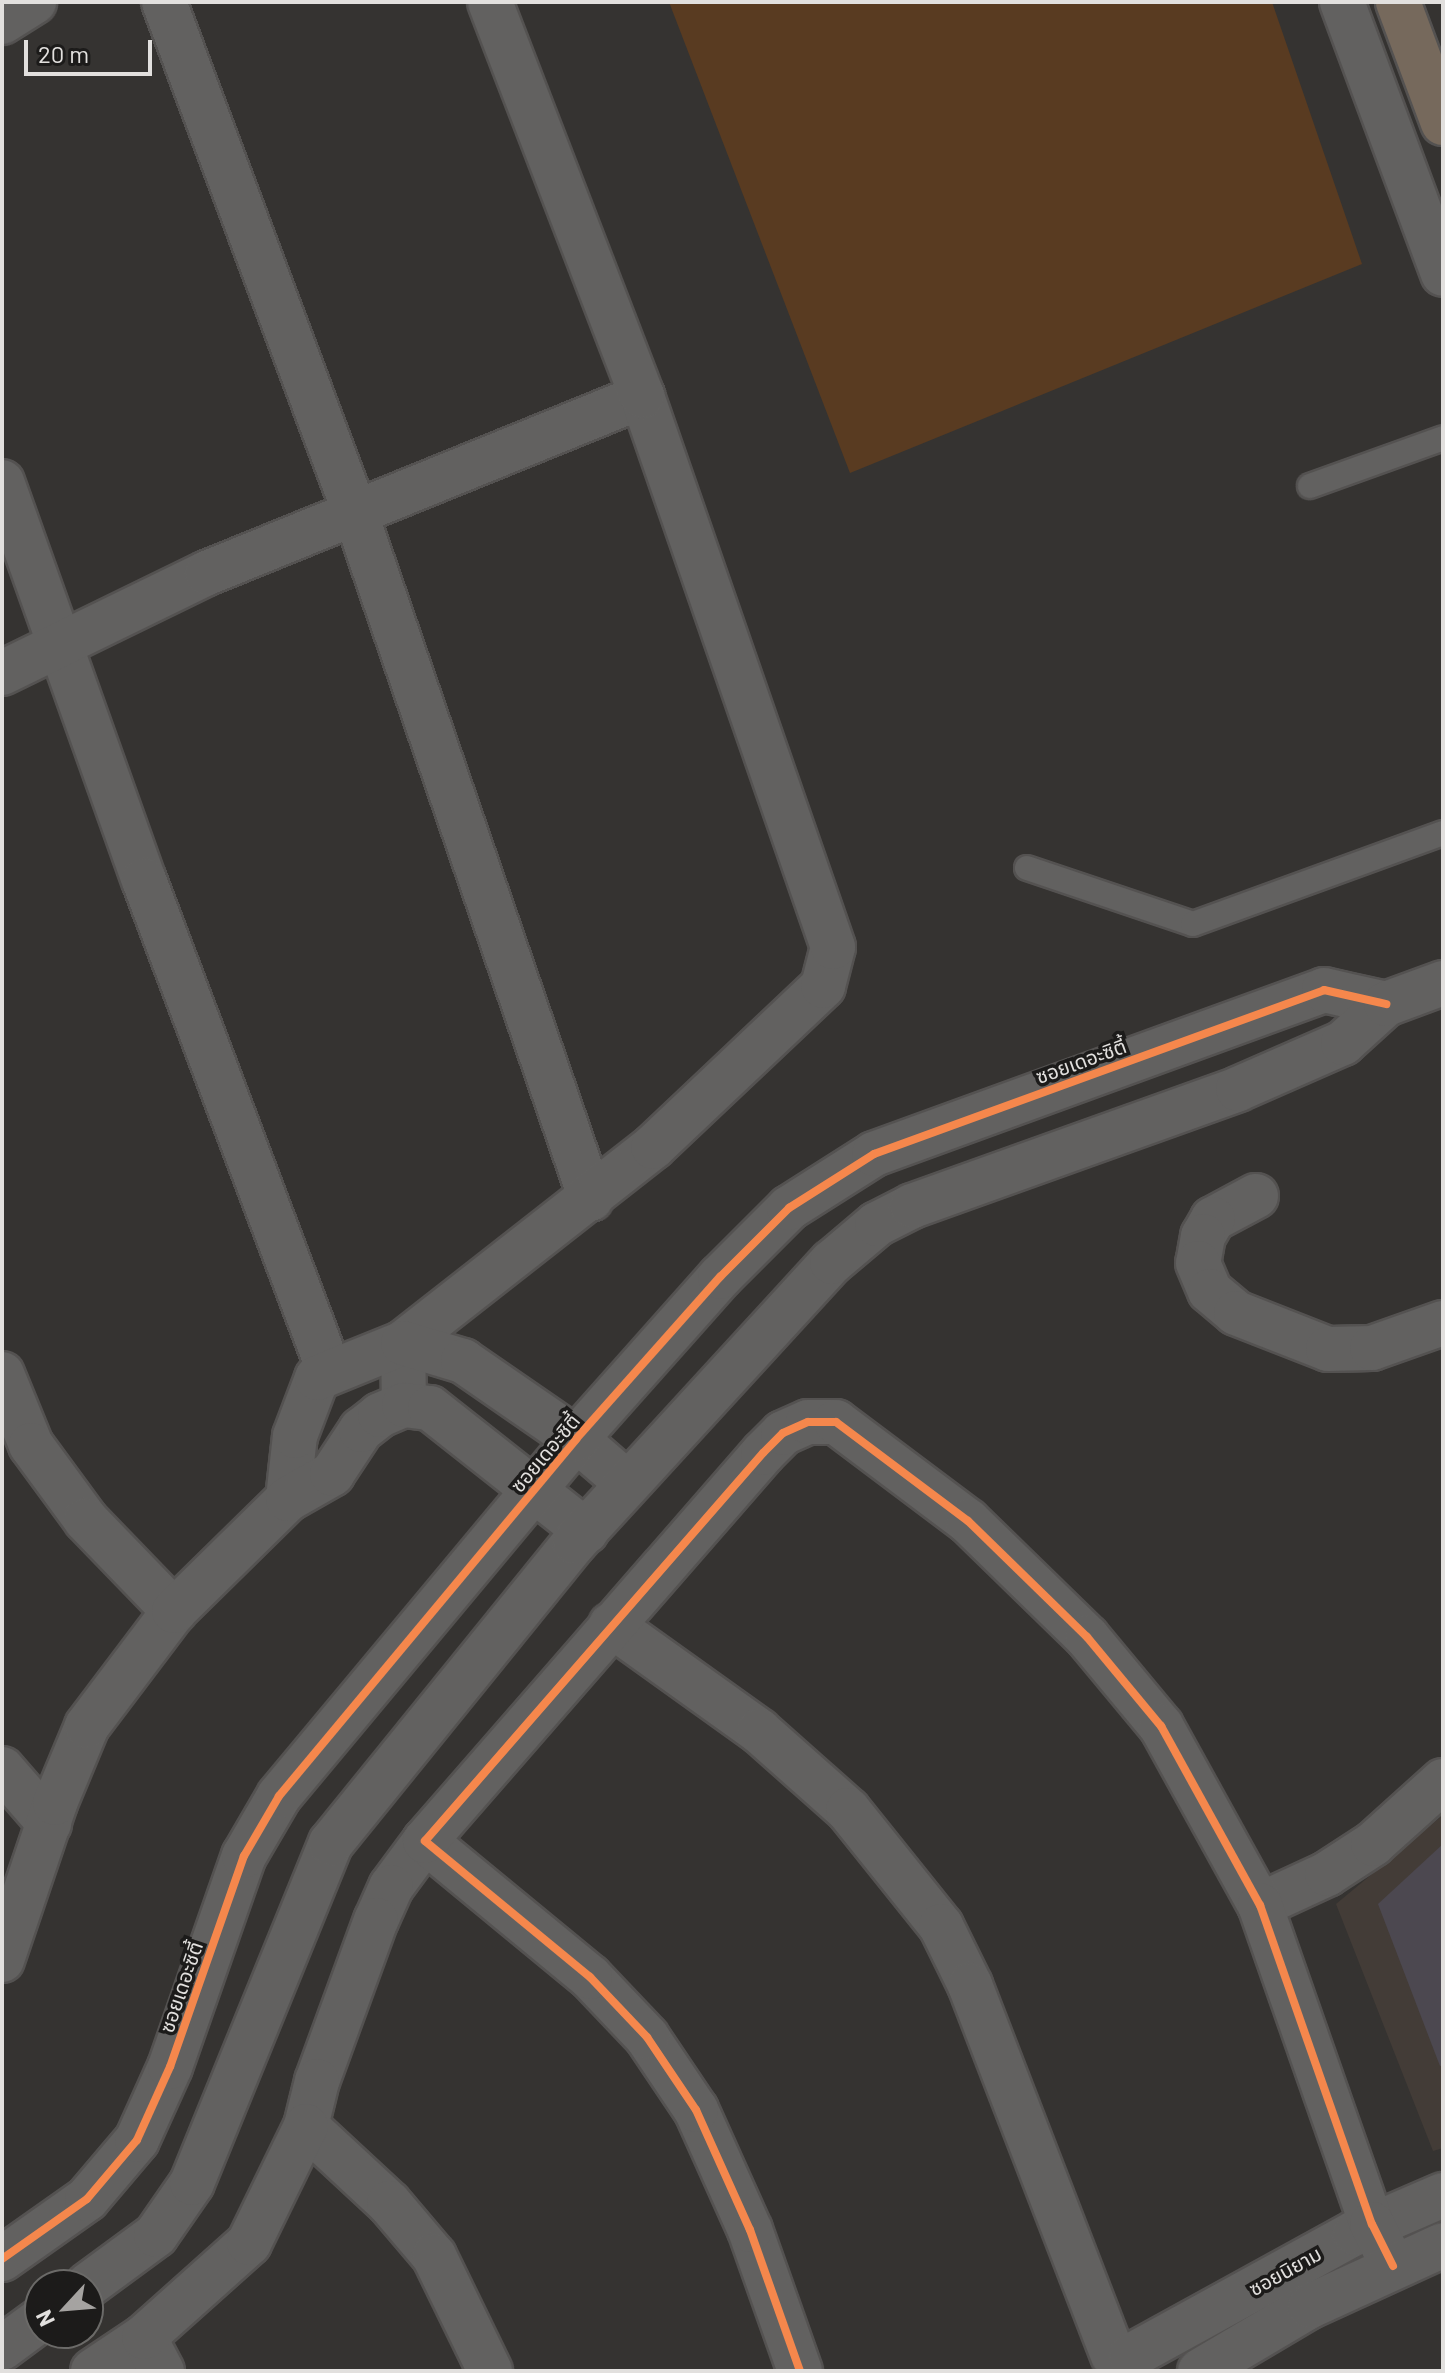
<!DOCTYPE html>
<meta charset="utf-8">
<style>
body{margin:0}
#map{position:relative;width:1445px;height:2373px;overflow:hidden;background:#353331;font-family:Barlow,"Noto Sans Thai",sans-serif}
div>[style]{position:absolute}
.built>*{inset:0;background:#433c37}
.green>*{inset:0;background:#593b21}
.building>*{inset:0;background:#4c4850}
.roads{filter:drop-shadow(2px 0 #545251) drop-shadow(-2px 0 #545251) drop-shadow(0 2px #545251) drop-shadow(0 -2px #545251)}
.lane>*{height:24px;margin:-12px;padding:0 12px;transform-origin:12px;border-radius:12px;background:#626160}
.street>*{height:44px;margin:-22px;padding:0 22px;transform-origin:22px;border-radius:22px;background:#626160}
.secondary>*{height:44px;margin:-22px;padding:0 22px;transform-origin:22px;border-radius:22px;background:#626160}
.highway>*{height:44px;margin:-22px;padding:0 22px;transform-origin:22px;border-radius:22px;background:#76695c}
.cycleway>*{height:8px;margin:-4px;padding:0 4px;transform-origin:4px;border-radius:4px;background:#f5874c}
span{translate:-50% -50%;white-space:nowrap;text-align:center;line-height:1.15;-webkit-text-stroke:7px #1c1b1a;paint-order:stroke}
.street-label{font-size:20px;color:#e2e0de}
.frame{position:absolute;inset:0;border:4px solid #e2e0de;pointer-events:none}
.north{position:absolute;left:24px;top:2269px;width:80px;height:80px;box-sizing:border-box;background:#1c1b1a;border:2px solid #6b6a68;border-radius:50%;rotate:244deg;font-size:22px;font-weight:700;line-height:32px;text-align:center;color:#e2e0de}
.north::after{content:'';display:block;margin:auto;width:28px;height:36px;background:#a5a3a1;clip-path:polygon(50% 0,100% 100%,50% 72%,0 100%)}
.scale{position:absolute;left:24px;top:40px;width:128px;height:36px;box-sizing:border-box;border:4px solid #e2e0de;border-top:0;padding-left:10px;font-size:24px;line-height:28px;white-space:nowrap;color:#e2e0de;-webkit-text-stroke:6px #1c1b1a;paint-order:stroke}
</style>
<div id="map">
<div class="built">
<div style="clip-path:polygon(1443px 1815px,1443px 2148px,1433px 2151px,1336px 1904px)"></div>
</div>
<div class="green">
<div style="clip-path:polygon(669px 2px,1272px 2px,1362px 264px,850px 473px)"></div>
</div>
<div class="building">
<div style="clip-path:polygon(1443px 1844px,1443px 2065px,1440px 2066px,1378px 1904px)"></div>
</div>
<div class="roads">
<div class="lane">
<div style="left:1310px;top:486px;width:141px;rotate:-19.8deg"></div>
<div style="left:1027px;top:868px;width:175px;rotate:18.6deg"></div>
<div style="left:1193px;top:924px;width:266px;rotate:-20deg"></div>
</div>
<div class="street">
<div style="left:164px;top:2px;width:548px;rotate:69.48deg"></div>
<div style="left:356px;top:515px;width:723px;rotate:71.04deg"></div>
<div style="left:2px;top:22px;width:38px;rotate:-32deg"></div>
<div style="left:2px;top:482px;width:423px;rotate:70.4deg"></div>
<div style="left:144px;top:880px;width:524px;rotate:69.32deg"></div>
<div style="left:2px;top:673px;width:228px;rotate:-26deg"></div>
<div style="left:207px;top:573px;width:470px;rotate:-22.1deg"></div>
<div style="left:1256px;top:1196px;width:49px;rotate:151.9deg"></div>
<div style="left:1213px;top:1219px;width:20px;rotate:120deg"></div>
<div style="left:1203px;top:1236px;width:27px;rotate:100deg"></div>
<div style="left:1198px;top:1263px;width:30px;rotate:67deg"></div>
<div style="left:1210px;top:1291px;width:34px;rotate:40deg"></div>
<div style="left:1236px;top:1313px;width:99px;rotate:21.4deg"></div>
<div style="left:1328px;top:1349px;width:44px;rotate:-1.3deg"></div>
<div style="left:1372px;top:1348px;width:75px;rotate:-19.4deg"></div>
<div style="left:2px;top:1374px;width:77px;rotate:67.8deg"></div>
<div style="left:31px;top:1445px;width:93px;rotate:53.7deg"></div>
<div style="left:86px;top:1520px;width:127px;rotate:46deg"></div>
<div style="left:404px;top:1405px;width:62px;rotate:-90.9deg"></div>
<div style="left:403px;top:1343px;width:318px;rotate:-38.1deg"></div>
<div style="left:653px;top:1147px;width:234px;rotate:-43.4deg"></div>
<div style="left:823px;top:986px;width:40px;rotate:-75.6deg"></div>
<div style="left:833px;top:947px;width:583px;rotate:-109.12deg"></div>
<div style="left:642px;top:396px;width:422px;rotate:-111.1deg"></div>
<div style="left:288px;top:1499px;width:63px;rotate:-83.7deg"></div>
<div style="left:295px;top:1436px;width:62px;rotate:-69.2deg"></div>
<div style="left:317px;top:1378px;width:93px;rotate:-22.1deg"></div>
<div style="left:403px;top:1343px;width:63px;rotate:16.7deg"></div>
<div style="left:463px;top:1361px;width:137px;rotate:34.6deg"></div>
<div style="left:576px;top:1439px;width:67px;rotate:40.8deg"></div>
<div style="left:611px;top:1625px;width:182px;rotate:35.6deg"></div>
<div style="left:759px;top:1731px;width:119px;rotate:41.6deg"></div>
<div style="left:848px;top:1810px;width:149px;rotate:51.3deg"></div>
<div style="left:941px;top:1926px;width:66px;rotate:63.8deg"></div>
<div style="left:970px;top:1985px;width:397px;rotate:68.9deg"></div>
<div style="left:2px;top:1769px;width:72px;rotate:49deg"></div>
<div style="left:425px;top:1841px;width:57px;rotate:126.5deg"></div>
<div style="left:391px;top:1887px;width:36px;rotate:114deg"></div>
<div style="left:376px;top:1920px;width:171px;rotate:110.1deg"></div>
<div style="left:317px;top:2081px;width:46px;rotate:103.7deg"></div>
<div style="left:306px;top:2126px;width:113px;rotate:42.9deg"></div>
<div style="left:389px;top:2203px;width:70px;rotate:49.7deg"></div>
<div style="left:434px;top:2256px;width:128px;rotate:64deg"></div>
<div style="left:1260px;top:1905px;width:74px;rotate:-24.8deg"></div>
<div style="left:1327px;top:1874px;width:55px;rotate:-33.1deg"></div>
<div style="left:1373px;top:1844px;width:94px;rotate:-42deg"></div>
<div style="left:2px;top:1960px;width:166px;rotate:-71.3deg"></div>
<div style="left:55px;top:1803px;width:83px;rotate:-67.4deg"></div>
<div style="left:87px;top:1726px;width:144px;rotate:-52.9deg"></div>
<div style="left:174px;top:1611px;width:160px;rotate:-44.5deg"></div>
<div style="left:288px;top:1499px;width:51px;rotate:-29.6deg"></div>
<div style="left:332px;top:1474px;width:53px;rotate:-56.6deg"></div>
<div style="left:361px;top:1430px;width:24px;rotate:-38deg"></div>
<div style="left:380px;top:1415px;width:26px;rotate:-23deg"></div>
<div style="left:404px;top:1405px;width:26px;rotate:7deg"></div>
<div style="left:430px;top:1408px;width:199px;rotate:38.3deg"></div>
<div style="left:2px;top:2259px;width:104px;rotate:-35.2deg"></div>
<div style="left:87px;top:2199px;width:77px;rotate:-49.7deg"></div>
<div style="left:137px;top:2140px;width:80px;rotate:-65.7deg"></div>
<div style="left:170px;top:2067px;width:224px;rotate:-70.7deg"></div>
<div style="left:244px;top:1856px;width:69px;rotate:-59.7deg"></div>
<div style="left:279px;top:1796px;width:464px;rotate:-50.2deg"></div>
<div style="left:576px;top:1439px;width:217px;rotate:-48.4deg"></div>
<div style="left:720px;top:1277px;width:98px;rotate:-45deg"></div>
<div style="left:789px;top:1208px;width:101px;rotate:-32.4deg"></div>
<div style="left:874px;top:1154px;width:479px;rotate:-20deg"></div>
<div style="left:1324px;top:990px;width:64px;rotate:12.7deg"></div>
<div style="left:88px;top:2285px;width:84px;rotate:-36.3deg"></div>
<div style="left:156px;top:2235px;width:63px;rotate:-55.3deg"></div>
<div style="left:192px;top:2183px;width:367px;rotate:-67.8deg"></div>
<div style="left:331px;top:1843px;width:387px;rotate:-51deg"></div>
<div style="left:575px;top:1542px;width:380px;rotate:-47.5deg"></div>
<div style="left:832px;top:1262px;width:59px;rotate:-40.2deg"></div>
<div style="left:877px;top:1224px;width:39px;rotate:-27deg"></div>
<div style="left:912px;top:1206px;width:346px;rotate:-19.7deg"></div>
<div style="left:1238px;top:1089px;width:115px;rotate:-23.7deg"></div>
<div style="left:1343px;top:1043px;width:58px;rotate:-42.2deg"></div>
<div style="left:1386px;top:1004px;width:61px;rotate:-20.2deg"></div>
<div style="left:2px;top:2348px;width:47px;rotate:-36.4deg"></div>
<div style="left:1131px;top:2356px;width:256px;rotate:-28.8deg"></div>
<div style="left:1355px;top:2233px;width:96px;rotate:-23.4deg"></div>
<div style="left:93px;top:2371px;width:61px;rotate:-33.7deg"></div>
<div style="left:162px;top:2371px;width:38px;rotate:-118deg"></div>
<div style="left:144px;top:2337px;width:141px;rotate:-41.8deg"></div>
<div style="left:249px;top:2243px;width:130px;rotate:-64deg"></div>
<div style="left:800px;top:2371px;width:150px;rotate:-109.5deg"></div>
<div style="left:750px;top:2230px;width:132px;rotate:-114.2deg"></div>
<div style="left:696px;top:2110px;width:88px;rotate:-123.9deg"></div>
<div style="left:647px;top:2037px;width:83px;rotate:-133.5deg"></div>
<div style="left:590px;top:1977px;width:214px;rotate:-140.5deg"></div>
<div style="left:425px;top:1841px;width:515px;rotate:-48.94deg"></div>
<div style="left:763px;top:1453px;width:28px;rotate:-45deg"></div>
<div style="left:783px;top:1433px;width:27px;rotate:-24deg"></div>
<div style="left:808px;top:1422px;width:28px"></div>
<div style="left:836px;top:1422px;width:165px;rotate:36.9deg"></div>
<div style="left:968px;top:1521px;width:166px;rotate:44.3deg"></div>
<div style="left:1087px;top:1637px;width:116px;rotate:50.3deg"></div>
<div style="left:1161px;top:1726px;width:205px;rotate:61.1deg"></div>
<div style="left:1260px;top:1905px;width:338px;rotate:70.7deg"></div>
<div style="left:1372px;top:2224px;width:47px;rotate:63.4deg"></div>
<div style="left:1200px;top:2371px;width:128px;rotate:-30.6deg"></div>
<div style="left:1310px;top:2306px;width:146px;rotate:-24.6deg"></div>
</div>
<div class="secondary">
<div style="left:1342px;top:2px;width:290px;rotate:69.6deg"></div>
</div>
<div class="highway">
<div style="left:1398px;top:2px;width:129px;rotate:69.6deg"></div>
</div>
</div>
<div class="cycleway">
<div style="left:2px;top:2259px;width:104px;rotate:-35.2deg"></div>
<div style="left:87px;top:2199px;width:77px;rotate:-49.7deg"></div>
<div style="left:137px;top:2140px;width:80px;rotate:-65.7deg"></div>
<div style="left:170px;top:2067px;width:224px;rotate:-70.7deg"></div>
<div style="left:244px;top:1856px;width:69px;rotate:-59.7deg"></div>
<div style="left:279px;top:1796px;width:464px;rotate:-50.2deg"></div>
<div style="left:576px;top:1439px;width:217px;rotate:-48.4deg"></div>
<div style="left:720px;top:1277px;width:98px;rotate:-45deg"></div>
<div style="left:789px;top:1208px;width:101px;rotate:-32.4deg"></div>
<div style="left:874px;top:1154px;width:479px;rotate:-20deg"></div>
<div style="left:1324px;top:990px;width:64px;rotate:12.7deg"></div>
<div style="left:800px;top:2371px;width:150px;rotate:-109.5deg"></div>
<div style="left:750px;top:2230px;width:132px;rotate:-114.2deg"></div>
<div style="left:696px;top:2110px;width:88px;rotate:-123.9deg"></div>
<div style="left:647px;top:2037px;width:83px;rotate:-133.5deg"></div>
<div style="left:590px;top:1977px;width:214px;rotate:-140.5deg"></div>
<div style="left:425px;top:1841px;width:515px;rotate:-48.94deg"></div>
<div style="left:763px;top:1453px;width:28px;rotate:-45deg"></div>
<div style="left:783px;top:1433px;width:27px;rotate:-24deg"></div>
<div style="left:808px;top:1422px;width:28px"></div>
<div style="left:836px;top:1422px;width:165px;rotate:36.9deg"></div>
<div style="left:968px;top:1521px;width:166px;rotate:44.3deg"></div>
<div style="left:1087px;top:1637px;width:116px;rotate:50.3deg"></div>
<div style="left:1161px;top:1726px;width:205px;rotate:61.1deg"></div>
<div style="left:1260px;top:1905px;width:338px;rotate:70.7deg"></div>
<div style="left:1372px;top:2224px;width:47px;rotate:63.4deg"></div>
</div>
<div class="street-label">
<span style="left:1081px;top:1061px;rotate:-20deg">ซอยเดอะซิตี้</span>
<span style="left:545px;top:1453px;rotate:-50deg">ซอยเดอะซิตี้</span>
<span style="left:181px;top:1987px;rotate:-71deg">ซอยเดอะซิตี้</span>
<span style="left:1285px;top:2271px;rotate:-29deg">ซอยนิยาม</span>
</div>
<div class="frame"></div>
<div class="north">N</div>
<div class="scale">20 m</div>
</div>
